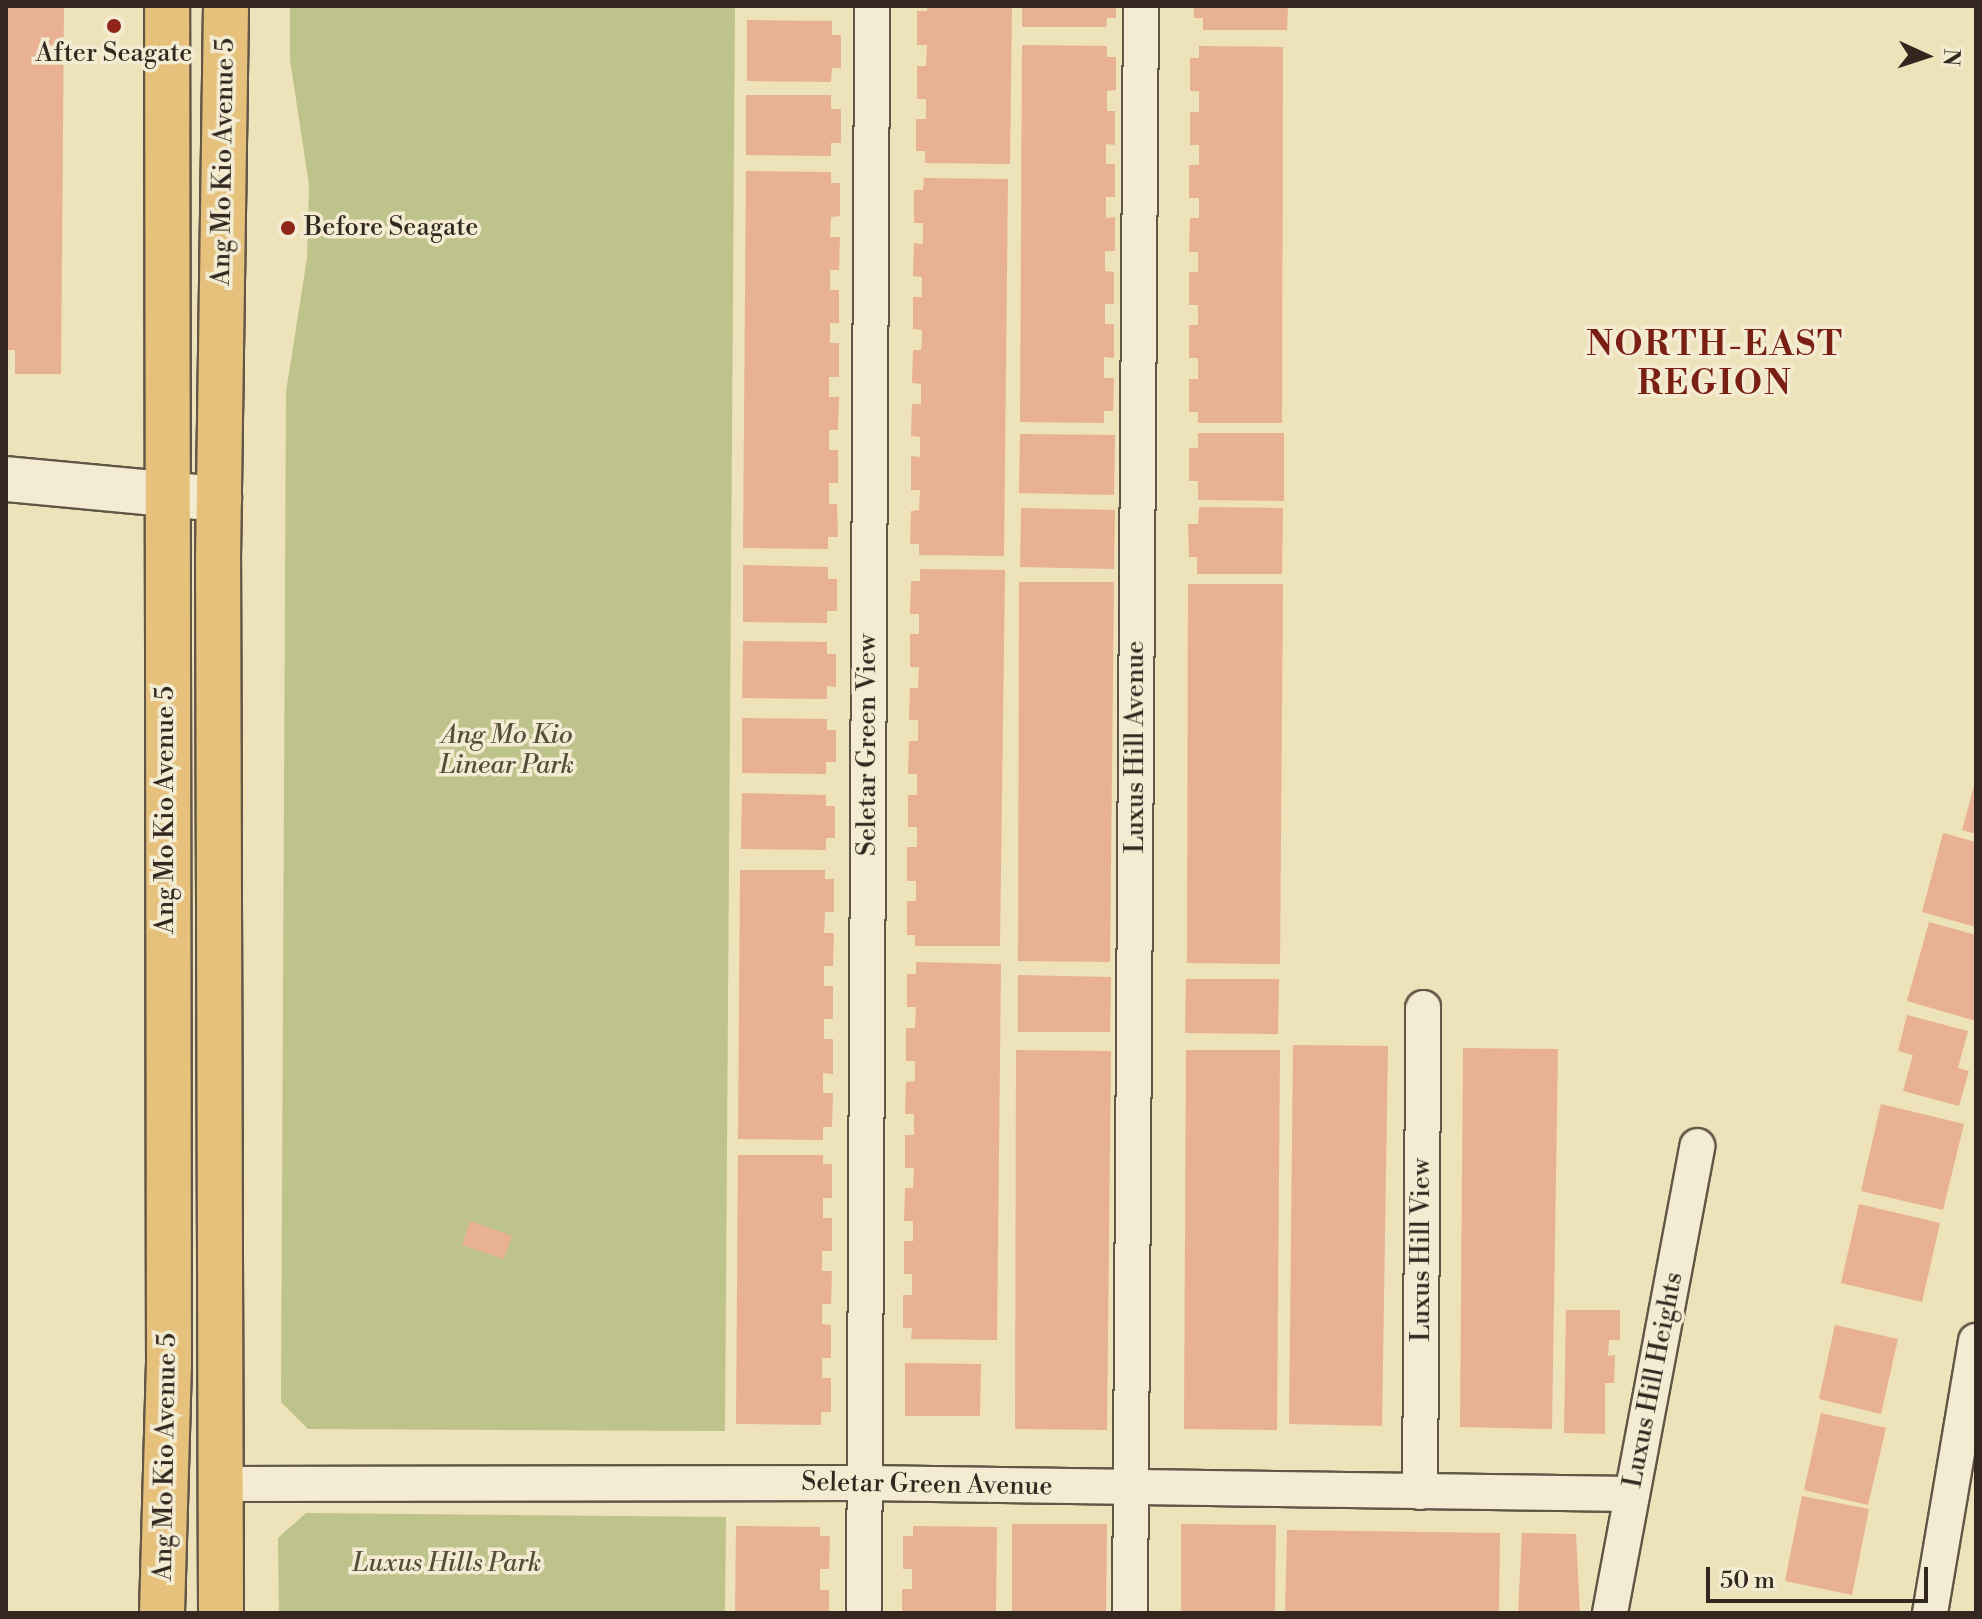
<!DOCTYPE html>
<style>
body{margin:0}
#map{position:relative;width:1982px;height:1619px;overflow:hidden;background:#ede2b9;font-family:"Libre Bodoni",serif}
div>[style]{position:absolute}
.green>*{inset:0;background:#bec28b}
.building>*{inset:0;background:#e8b193}
.roads{filter:drop-shadow(2px 0 #625646) drop-shadow(-2px 0 #625646) drop-shadow(0 2px #625646) drop-shadow(0 -2px #625646)}
.street>*{height:34px;margin:-17px;padding:0 17px;transform-origin:17px;border-radius:17px;background:#f3ecd2}
.secondary>*{height:44px;margin:-22px;padding:0 22px;transform-origin:22px;border-radius:22px;background:#f3ecd2}
.primary>*{height:44px;margin:-22px;padding:0 22px;transform-origin:22px;border-radius:22px;background:#e6c17c}
.dots>*{width:22px;height:22px;translate:-50% -50%;box-sizing:border-box;border:4px solid #f3ecd2;border-radius:50%}
span{translate:-50% -50%;white-space:nowrap;text-align:center;line-height:1.15;-webkit-text-stroke:7px #f3ecd2;paint-order:stroke}
.poi-label{font-size:26px;color:#332720}
.left{translate:0 -50%;text-align:left}
.street-label{font-size:26px;color:#332720}
.park-label{font-size:26px;color:#564e3b;font-style:italic}
.district-label{font-size:34px;color:#7a1f14;font-weight:700;letter-spacing:2px}
.frame{position:absolute;inset:0;border:8px solid #332720;pointer-events:none}
.north{position:absolute;left:1886px;top:16px;width:80px;height:80px;-webkit-text-stroke:6px #f3ecd2;paint-order:stroke;rotate:93deg;font-size:22px;font-weight:700;line-height:32px;text-align:center;color:#332720}
.north::after{content:'';display:block;margin:auto;width:28px;height:36px;background:#332720;clip-path:polygon(50% 0,100% 100%,50% 72%,0 100%)}
.scale{position:absolute;left:1706px;top:1567px;width:222px;height:36px;box-sizing:border-box;border:4px solid #332720;border-top:0;padding-left:10px;font-size:24px;line-height:28px;white-space:nowrap;color:#332720;-webkit-text-stroke:6px #f3ecd2;paint-order:stroke}
</style>
<div id="map">
<div class="green">
<div style="clip-path:polygon(290px 6px,735px 6px,725px 1431px,308px 1429px,281px 1402px,286px 392px,307px 258px,309px 185px,290px 60px)"></div>
<div style="clip-path:polygon(306px 1513px,726px 1517px,725px 1613px,279px 1613px,278px 1538px)"></div>
</div>
<div class="building">
<div style="clip-path:polygon(6px 6px,64px 6px,61px 374px,15px 374px,15px 350px,6px 350px)"></div>
<div style="clip-path:polygon(927px 6px,1012px 6px,1010px 164px,925px 163px,925px 151px,916px 151px,916px 119px,926px 119px,926px 99px,917px 99px,917px 66px,926px 66px,927px 45px,917px 45px,917px 11px,927px 11px)"></div>
<div style="clip-path:polygon(1022px 6px,1116px 6px,1116px 18px,1107px 18px,1106px 27px,1022px 27px)"></div>
<div style="clip-path:polygon(1194px 6px,1288px 6px,1287px 30px,1203px 30px,1203px 18px,1194px 18px)"></div>
<div style="clip-path:polygon(747px 20px,832px 21px,832px 35px,841px 35px,841px 68px,832px 68px,831px 82px,747px 81px)"></div>
<div style="clip-path:polygon(1022px 45px,1107px 46px,1107px 57px,1116px 57px,1116px 90px,1107px 91px,1107px 111px,1115px 111px,1115px 145px,1106px 144px,1106px 164px,1115px 164px,1115px 197px,1106px 197px,1106px 218px,1115px 217px,1115px 251px,1105px 251px,1105px 271px,1114px 272px,1114px 304px,1105px 304px,1105px 324px,1114px 324px,1114px 358px,1104px 357px,1104px 378px,1114px 378px,1113px 411px,1104px 411px,1104px 423px,1020px 422px)"></div>
<div style="clip-path:polygon(1199px 46px,1283px 47px,1282px 423px,1198px 423px,1198px 412px,1189px 412px,1189px 379px,1198px 379px,1198px 358px,1189px 358px,1189px 325px,1198px 325px,1198px 305px,1189px 305px,1189px 272px,1198px 272px,1198px 252px,1189px 252px,1190px 218px,1199px 218px,1199px 198px,1189px 198px,1189px 165px,1199px 165px,1199px 145px,1190px 145px,1190px 112px,1199px 112px,1199px 91px,1190px 91px,1190px 58px,1199px 58px)"></div>
<div style="clip-path:polygon(746px 95px,831px 95px,831px 109px,841px 109px,841px 143px,831px 143px,831px 156px,746px 155px)"></div>
<div style="clip-path:polygon(746px 171px,831px 172px,831px 183px,840px 183px,840px 216px,831px 217px,830px 237px,840px 237px,839px 270px,830px 270px,830px 290px,839px 290px,839px 323px,830px 323px,830px 343px,839px 343px,839px 377px,829px 377px,829px 397px,839px 397px,838px 430px,829px 430px,829px 450px,838px 450px,838px 483px,829px 483px,829px 504px,837px 504px,838px 537px,828px 537px,828px 549px,743px 548px)"></div>
<div style="clip-path:polygon(924px 178px,1008px 179px,1004px 556px,919px 555px,919px 544px,910px 544px,911px 511px,919px 510px,920px 490px,911px 490px,911px 456px,920px 457px,920px 437px,911px 436px,912px 404px,921px 404px,921px 384px,912px 383px,913px 350px,921px 350px,922px 341px,922px 330px,913px 329px,913px 297px,922px 297px,922px 277px,913px 276px,914px 243px,923px 244px,923px 223px,914px 223px,914px 190px,923px 190px)"></div>
<div style="clip-path:polygon(1198px 433px,1284px 433px,1284px 501px,1198px 500px,1198px 481px,1189px 481px,1189px 448px,1198px 448px)"></div>
<div style="clip-path:polygon(1020px 434px,1115px 435px,1114px 495px,1019px 493px)"></div>
<div style="clip-path:polygon(1199px 507px,1283px 508px,1282px 574px,1197px 574px,1197px 557px,1189px 557px,1188px 524px,1198px 524px)"></div>
<div style="clip-path:polygon(1021px 508px,1115px 510px,1114px 569px,1020px 567px)"></div>
<div style="clip-path:polygon(743px 565px,828px 567px,828px 579px,837px 579px,837px 611px,827px 611px,827px 623px,743px 622px)"></div>
<div style="clip-path:polygon(920px 569px,1005px 570px,1000px 946px,915px 946px,915px 935px,907px 935px,907px 901px,916px 901px,916px 881px,907px 881px,907px 847px,917px 847px,917px 827px,908px 827px,908px 795px,917px 795px,917px 774px,908px 774px,909px 741px,918px 741px,918px 720px,909px 720px,910px 688px,918px 688px,919px 667px,910px 667px,910px 634px,919px 634px,919px 614px,910px 614px,911px 581px,920px 581px)"></div>
<div style="clip-path:polygon(1019px 582px,1114px 582px,1110px 962px,1018px 961px)"></div>
<div style="clip-path:polygon(1188px 584px,1283px 584px,1280px 964px,1187px 963px)"></div>
<div style="clip-path:polygon(743px 641px,827px 642px,827px 654px,836px 654px,836px 687px,827px 686px,827px 699px,742px 698px)"></div>
<div style="clip-path:polygon(742px 718px,827px 719px,827px 730px,836px 730px,836px 762px,826px 762px,826px 774px,742px 773px)"></div>
<div style="clip-path:polygon(1975px 782px,1976px 782px,1976px 834px,1962px 830px)"></div>
<div style="clip-path:polygon(742px 793px,826px 795px,826px 806px,835px 806px,835px 838px,826px 838px,826px 850px,741px 849px)"></div>
<div style="clip-path:polygon(1943px 833px,1976px 842px,1976px 927px,1922px 912px)"></div>
<div style="clip-path:polygon(740px 870px,825px 870px,825px 879px,834px 879px,834px 912px,825px 912px,824px 933px,834px 933px,833px 966px,824px 966px,824px 986px,833px 986px,833px 1019px,824px 1019px,824px 1039px,833px 1039px,833px 1074px,823px 1073px,823px 1093px,833px 1093px,832px 1127px,823px 1127px,823px 1140px,738px 1139px)"></div>
<div style="clip-path:polygon(1929px 922px,1976px 935px,1976px 1021px,1907px 1001px)"></div>
<div style="clip-path:polygon(916px 962px,1001px 964px,997px 1340px,911px 1339px,912px 1328px,903px 1328px,903px 1295px,912px 1295px,912px 1274px,904px 1274px,904px 1241px,913px 1241px,913px 1221px,904px 1221px,905px 1188px,913px 1188px,914px 1168px,905px 1168px,905px 1135px,914px 1135px,914px 1114px,905px 1114px,906px 1082px,915px 1081px,915px 1061px,906px 1061px,906px 1028px,915px 1028px,916px 1007px,907px 1007px,907px 974px,916px 974px)"></div>
<div style="clip-path:polygon(1018px 975px,1111px 977px,1110px 1032px,1018px 1032px)"></div>
<div style="clip-path:polygon(1186px 979px,1279px 979px,1278px 1034px,1185px 1033px)"></div>
<div style="clip-path:polygon(1907px 1015px,1968px 1031px,1958px 1068px,1969px 1071px,1959px 1106px,1903px 1091px,1913px 1055px,1898px 1051px)"></div>
<div style="clip-path:polygon(1293px 1045px,1388px 1046px,1382px 1426px,1289px 1424px)"></div>
<div style="clip-path:polygon(1463px 1048px,1558px 1049px,1552px 1429px,1460px 1427px)"></div>
<div style="clip-path:polygon(1016px 1050px,1111px 1051px,1107px 1430px,1015px 1429px)"></div>
<div style="clip-path:polygon(1186px 1050px,1280px 1050px,1277px 1430px,1184px 1429px)"></div>
<div style="clip-path:polygon(1881px 1104px,1964px 1124px,1943px 1210px,1861px 1191px)"></div>
<div style="clip-path:polygon(738px 1155px,823px 1155px,823px 1164px,832px 1164px,832px 1198px,823px 1198px,823px 1218px,832px 1218px,832px 1251px,822px 1251px,822px 1271px,832px 1271px,831px 1304px,822px 1304px,822px 1324px,831px 1325px,831px 1358px,822px 1358px,822px 1378px,831px 1378px,831px 1412px,821px 1412px,821px 1425px,736px 1424px)"></div>
<div style="clip-path:polygon(1859px 1204px,1940px 1223px,1922px 1302px,1841px 1283px)"></div>
<div style="clip-path:polygon(470px 1221px,512px 1236px,504px 1259px,462px 1245px)"></div>
<div style="clip-path:polygon(1566px 1310px,1620px 1310px,1620px 1340px,1609px 1340px,1608px 1356px,1615px 1355px,1614px 1383px,1605px 1383px,1605px 1434px,1564px 1433px)"></div>
<div style="clip-path:polygon(1835px 1325px,1898px 1339px,1881px 1414px,1819px 1399px)"></div>
<div style="clip-path:polygon(905px 1363px,981px 1364px,980px 1416px,905px 1416px)"></div>
<div style="clip-path:polygon(1821px 1413px,1886px 1428px,1868px 1505px,1804px 1490px)"></div>
<div style="clip-path:polygon(1802px 1496px,1869px 1509px,1852px 1595px,1785px 1581px)"></div>
<div style="clip-path:polygon(1012px 1524px,1107px 1524px,1106px 1613px,1012px 1613px)"></div>
<div style="clip-path:polygon(1181px 1524px,1276px 1525px,1275px 1613px,1181px 1613px)"></div>
<div style="clip-path:polygon(736px 1526px,820px 1527px,820px 1536px,830px 1536px,829px 1569px,820px 1569px,820px 1590px,829px 1590px,829px 1613px,735px 1613px)"></div>
<div style="clip-path:polygon(913px 1526px,997px 1527px,996px 1613px,902px 1613px,902px 1589px,912px 1589px,912px 1569px,903px 1569px,903px 1536px,913px 1536px)"></div>
<div style="clip-path:polygon(1287px 1530px,1500px 1533px,1499px 1613px,1285px 1613px)"></div>
<div style="clip-path:polygon(1522px 1533px,1576px 1534px,1580px 1613px,1518px 1613px)"></div>
</div>
<div class="roads">
<div class="street">
<div style="left:221px;top:1484px;width:643px;rotate:-0.09deg"></div>
<div style="left:864px;top:1483px;width:768px;rotate:0.82deg"></div>
<div style="left:1420px;top:1492px;width:484px;rotate:-89.6deg"></div>
<div style="left:864px;top:1613px;width:1607px;rotate:-89.71deg"></div>
<div style="left:1130px;top:1613px;width:1607px;rotate:-89.61deg"></div>
<div style="left:1610px;top:1613px;width:475px;rotate:-79.4deg"></div>
<div style="left:1930px;top:1613px;width:276px;rotate:-80.4deg"></div>
</div>
<div class="secondary">
<div style="left:6px;top:479px;width:214px;rotate:5.4deg"></div>
</div>
<div class="primary">
<div style="left:162px;top:1613px;width:248px;rotate:-88.4deg"></div>
<div style="left:169px;top:1365px;width:1359px;rotate:-90.08deg"></div>
<div style="left:221px;top:1613px;width:1054px;rotate:-90.16deg"></div>
<div style="left:218px;top:559px;width:553px;rotate:-89.17deg"></div>
</div>
</div>
<div class="dots">
<div style="left:114px;top:26px;background:#8f2418"></div>
<div style="left:288px;top:228px;background:#8f2418"></div>
</div>
<div class="poi-label">
<span style="left:114px;top:54px">After Seagate</span>
<span class="left" style="left:304px;top:228px">Before Seagate</span>
</div>
<div class="street-label">
<span style="left:224px;top:162px;rotate:-89deg">Ang Mo Kio Avenue 5</span>
<span style="left:868px;top:745px;rotate:-90deg">Seletar Green View</span>
<span style="left:1136px;top:747px;rotate:-90deg">Luxus Hill Avenue</span>
<span style="left:166px;top:810px;rotate:-90deg">Ang Mo Kio Avenue 5</span>
<span style="left:1422px;top:1250px;rotate:-90deg">Luxus Hill View</span>
<span style="left:1654px;top:1380px;rotate:-79deg">Luxus Hill Heights</span>
<span style="left:166px;top:1457px;rotate:-89deg">Ang Mo Kio Avenue 5</span>
<span style="left:927px;top:1485px;rotate:1deg">Seletar Green Avenue</span>
</div>
<div class="park-label">
<span style="left:507px;top:751px">Ang Mo Kio<br>Linear Park</span>
<span style="left:447px;top:1564px">Luxus Hills Park</span>
</div>
<div class="district-label">
<span style="left:1715px;top:365px">NORTH-EAST<br>REGION</span>
</div>
<div class="frame"></div>
<div class="north">N</div>
<div class="scale">50 m</div>
</div>
